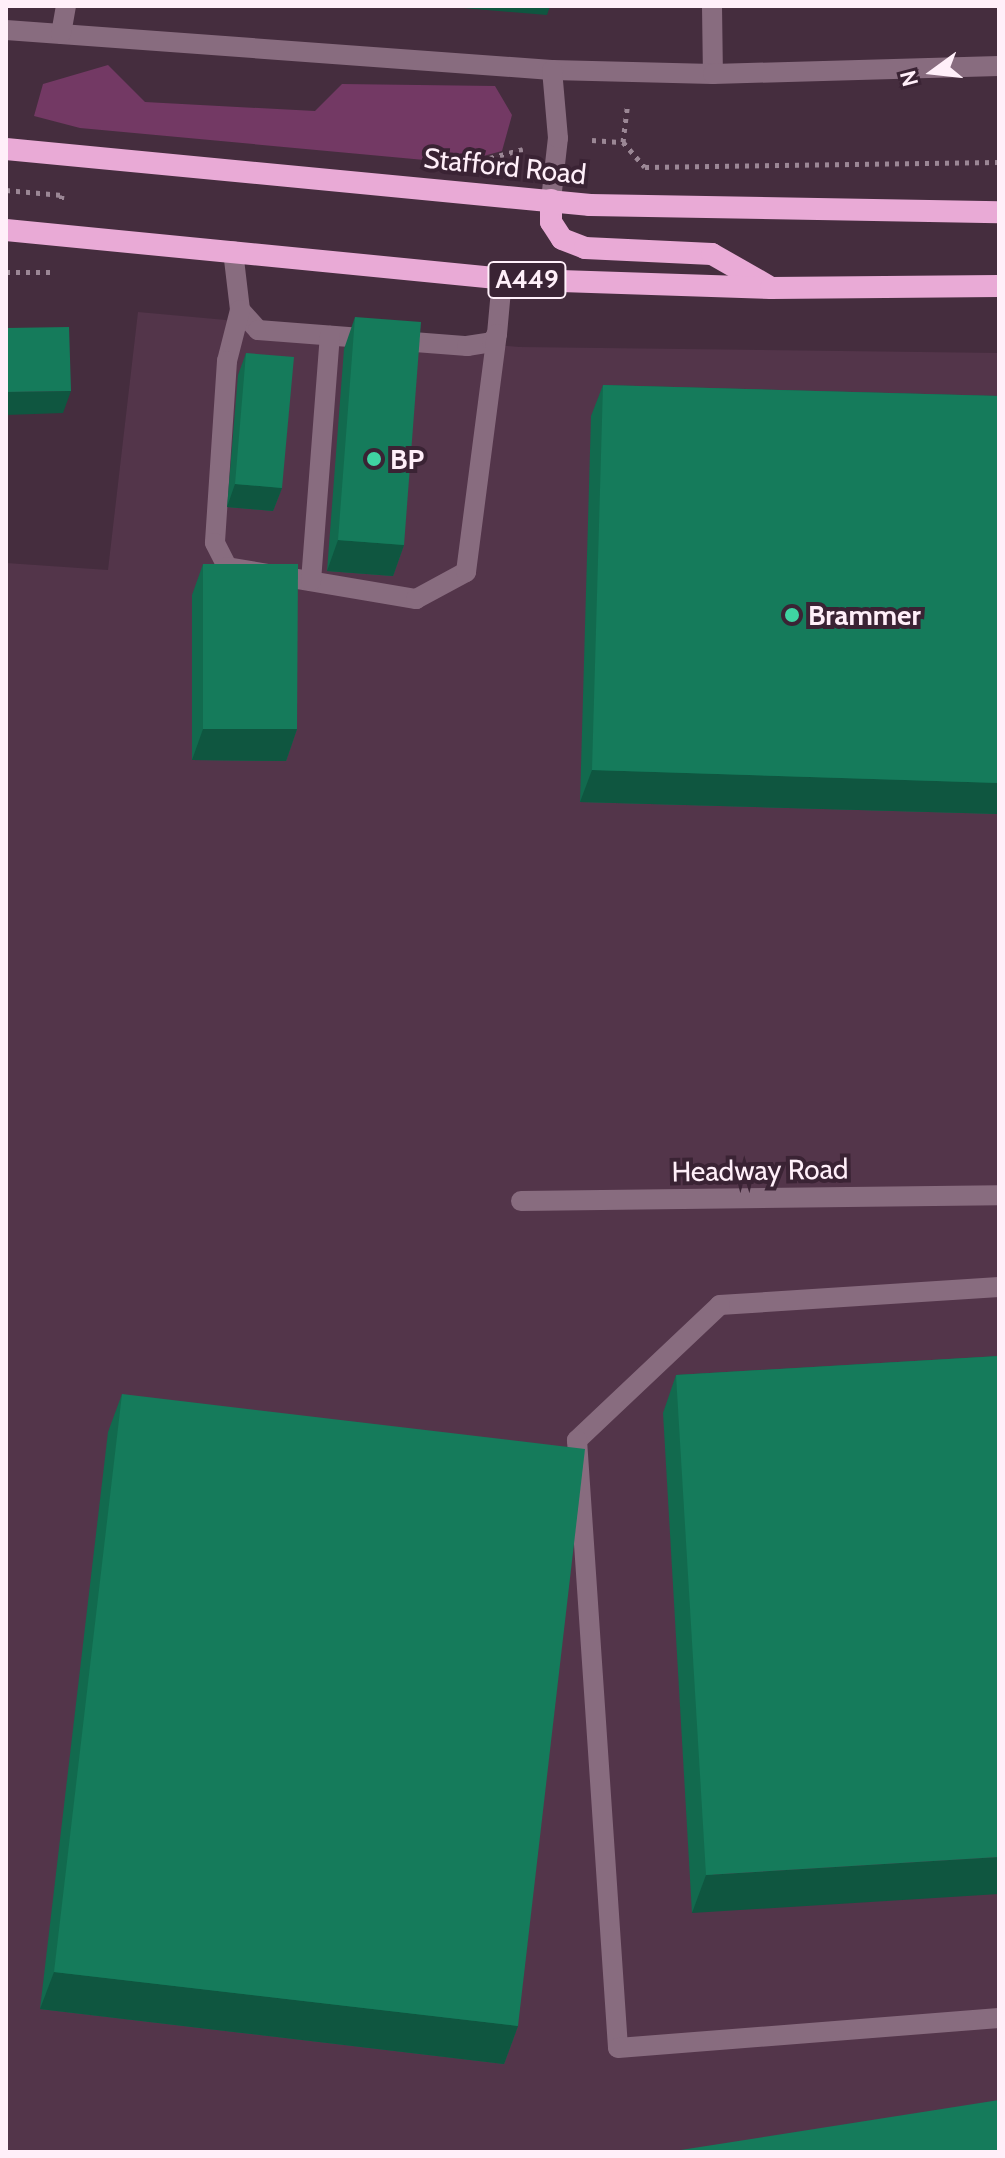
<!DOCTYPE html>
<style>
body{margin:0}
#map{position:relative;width:1005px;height:2158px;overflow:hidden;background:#452d3e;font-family:Cabin,sans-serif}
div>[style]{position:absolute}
.built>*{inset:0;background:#53354a}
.green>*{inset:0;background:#733964}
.path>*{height:5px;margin-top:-2.5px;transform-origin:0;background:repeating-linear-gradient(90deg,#9b8795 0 4px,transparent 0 10px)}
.service>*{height:20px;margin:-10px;padding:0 10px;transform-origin:10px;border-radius:10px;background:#886c7f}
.minor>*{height:20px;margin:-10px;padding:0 10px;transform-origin:10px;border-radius:10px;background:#886c7f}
.trunk>*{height:22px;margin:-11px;padding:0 11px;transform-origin:11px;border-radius:11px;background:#e9aad6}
.wall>*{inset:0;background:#126a4e}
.shaded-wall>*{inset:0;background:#0f5640}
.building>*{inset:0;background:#157b5b}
.dots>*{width:22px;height:22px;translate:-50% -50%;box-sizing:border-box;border:4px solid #3a2334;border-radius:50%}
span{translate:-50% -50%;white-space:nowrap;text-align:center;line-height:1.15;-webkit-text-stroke:8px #3a2334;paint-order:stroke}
.shield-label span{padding:2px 6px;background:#3a2334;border:2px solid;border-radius:6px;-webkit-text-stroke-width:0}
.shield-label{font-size:26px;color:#ffeff9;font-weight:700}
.street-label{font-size:28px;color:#ffeff9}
.poi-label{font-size:28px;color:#ffeff9;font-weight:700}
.left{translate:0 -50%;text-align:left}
.frame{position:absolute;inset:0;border:8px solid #ffeff9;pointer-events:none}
.north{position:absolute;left:893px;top:32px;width:80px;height:80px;-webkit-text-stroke:6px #3a2334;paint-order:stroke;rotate:255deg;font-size:22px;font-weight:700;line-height:32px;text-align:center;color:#ffeff9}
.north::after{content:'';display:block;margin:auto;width:28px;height:36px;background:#ffeff9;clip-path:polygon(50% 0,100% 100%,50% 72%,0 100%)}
</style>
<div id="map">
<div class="built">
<div style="clip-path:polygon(138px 312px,519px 347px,999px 353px,999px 2152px,6px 2152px,6px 563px,108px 570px)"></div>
</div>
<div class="green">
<div style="clip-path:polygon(108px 65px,145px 102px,315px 111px,342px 84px,495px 86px,512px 115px,502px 151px,457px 163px,80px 128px,34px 116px,43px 84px)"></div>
</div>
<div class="path">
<div style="left:592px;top:140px;width:31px;rotate:4deg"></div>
<div style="left:623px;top:142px;width:33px;rotate:49deg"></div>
<div style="left:645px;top:167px;width:354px;rotate:-0.8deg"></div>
<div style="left:623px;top:142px;width:39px;rotate:-83deg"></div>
<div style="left:490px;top:158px;width:34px;rotate:-15deg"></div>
<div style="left:6px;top:190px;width:56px;rotate:5.1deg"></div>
<div style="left:62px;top:195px;width:7px;rotate:98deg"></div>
<div style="left:6px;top:272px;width:49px"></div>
</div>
<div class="service">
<div style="left:233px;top:251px;width:59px;rotate:83.2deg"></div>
<div style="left:240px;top:310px;width:27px;rotate:48deg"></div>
<div style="left:258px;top:330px;width:210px;rotate:4.4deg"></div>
<div style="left:467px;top:346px;width:25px;rotate:-9deg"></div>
<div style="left:492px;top:342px;width:9px;rotate:-58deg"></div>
<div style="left:497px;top:334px;width:55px;rotate:-84.8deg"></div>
<div style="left:240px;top:310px;width:53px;rotate:104.3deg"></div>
<div style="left:227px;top:361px;width:182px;rotate:93.8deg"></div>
<div style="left:215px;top:543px;width:27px;rotate:63deg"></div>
<div style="left:227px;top:567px;width:192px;rotate:9.6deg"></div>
<div style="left:416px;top:599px;width:57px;rotate:-28.4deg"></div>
<div style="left:466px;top:572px;width:240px;rotate:-82.6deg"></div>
<div style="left:311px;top:581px;width:246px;rotate:-85.6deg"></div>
<div style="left:521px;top:1201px;width:478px;rotate:-0.7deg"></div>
<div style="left:999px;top:1287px;width:280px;rotate:176.3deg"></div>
<div style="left:720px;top:1305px;width:197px;rotate:136.6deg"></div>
<div style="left:577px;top:1440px;width:609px;rotate:86.14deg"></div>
<div style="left:618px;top:2048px;width:382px;rotate:-4.5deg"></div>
</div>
<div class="minor">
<div style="left:712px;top:6px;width:68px;rotate:89.2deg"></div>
<div style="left:6px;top:30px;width:547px;rotate:4.19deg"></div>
<div style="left:552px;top:70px;width:161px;rotate:1.4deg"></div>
<div style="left:713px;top:74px;width:286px;rotate:-1.6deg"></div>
<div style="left:61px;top:34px;width:28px;rotate:-80deg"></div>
<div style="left:551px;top:200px;width:62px;rotate:-83.6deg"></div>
<div style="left:558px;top:138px;width:68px;rotate:-95deg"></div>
</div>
<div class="trunk">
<div style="left:6px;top:149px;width:587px;rotate:5.48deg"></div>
<div style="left:590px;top:205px;width:409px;rotate:1deg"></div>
<div style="left:551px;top:200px;width:22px;rotate:90deg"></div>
<div style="left:551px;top:222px;width:20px;rotate:57deg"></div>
<div style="left:562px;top:239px;width:25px;rotate:21deg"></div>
<div style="left:585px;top:248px;width:127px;rotate:2.7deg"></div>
<div style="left:712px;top:254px;width:64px;rotate:29.7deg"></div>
<div style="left:6px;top:230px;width:498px;rotate:5.6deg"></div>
<div style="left:502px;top:279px;width:269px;rotate:1.9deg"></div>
<div style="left:771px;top:288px;width:228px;rotate:-0.5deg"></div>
</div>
<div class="wall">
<div style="clip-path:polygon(355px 317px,404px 545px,393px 576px,327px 571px,344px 349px)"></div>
<div style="clip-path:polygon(246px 353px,282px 488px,273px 511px,227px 507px,238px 375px)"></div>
<div style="clip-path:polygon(603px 385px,999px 396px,999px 814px,580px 802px,591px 416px)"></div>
<div style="clip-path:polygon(203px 564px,297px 729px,286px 761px,192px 760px,192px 595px)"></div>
<div style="clip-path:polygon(999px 1356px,692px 1913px,663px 1413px,676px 1375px)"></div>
<div style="clip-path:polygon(122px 1394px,518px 2026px,504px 2064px,40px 2009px,108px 1432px)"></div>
</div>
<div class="shaded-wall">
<div style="clip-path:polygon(440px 6px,550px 6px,547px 15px)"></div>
<div style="clip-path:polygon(71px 391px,63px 413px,6px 415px,6px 392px)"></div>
<div style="clip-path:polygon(235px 484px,282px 488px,273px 511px,227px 507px)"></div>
<div style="clip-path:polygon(338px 540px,404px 545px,393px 576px,327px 571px)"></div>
<div style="clip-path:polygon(203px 729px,297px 729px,286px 761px,192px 760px)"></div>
<div style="clip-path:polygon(592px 770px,999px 783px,999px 814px,580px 802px)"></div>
<div style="clip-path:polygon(999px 1857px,999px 1894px,692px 1913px,706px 1875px)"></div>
<div style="clip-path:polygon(54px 1972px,518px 2026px,504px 2064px,40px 2009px)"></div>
</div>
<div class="building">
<div style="clip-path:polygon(355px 317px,421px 322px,404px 545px,338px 540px)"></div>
<div style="clip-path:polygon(69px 327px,71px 391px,6px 392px,6px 328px)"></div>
<div style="clip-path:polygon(246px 353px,294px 357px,282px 488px,235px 484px)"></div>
<div style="clip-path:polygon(603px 385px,999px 396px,999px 783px,592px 770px)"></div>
<div style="clip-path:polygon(203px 564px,298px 564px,297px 729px,203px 729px)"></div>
<div style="clip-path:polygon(999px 1356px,999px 1857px,706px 1875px,676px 1375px)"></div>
<div style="clip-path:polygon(122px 1394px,585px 1449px,518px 2026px,54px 1972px)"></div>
<div style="clip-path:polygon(999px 2100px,999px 2152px,668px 2152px)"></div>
</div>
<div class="dots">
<div style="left:374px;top:459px;background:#3fd4a2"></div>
<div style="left:792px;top:615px;background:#3fd4a2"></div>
</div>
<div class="shield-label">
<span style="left:527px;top:280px">A449</span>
</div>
<div class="street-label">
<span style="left:505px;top:166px;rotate:6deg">Stafford Road</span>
<span style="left:760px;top:1170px;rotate:-1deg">Headway Road</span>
</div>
<div class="poi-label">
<span class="left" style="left:390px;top:459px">BP</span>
<span class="left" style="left:808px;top:615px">Brammer</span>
</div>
<div class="frame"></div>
<div class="north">N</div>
</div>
